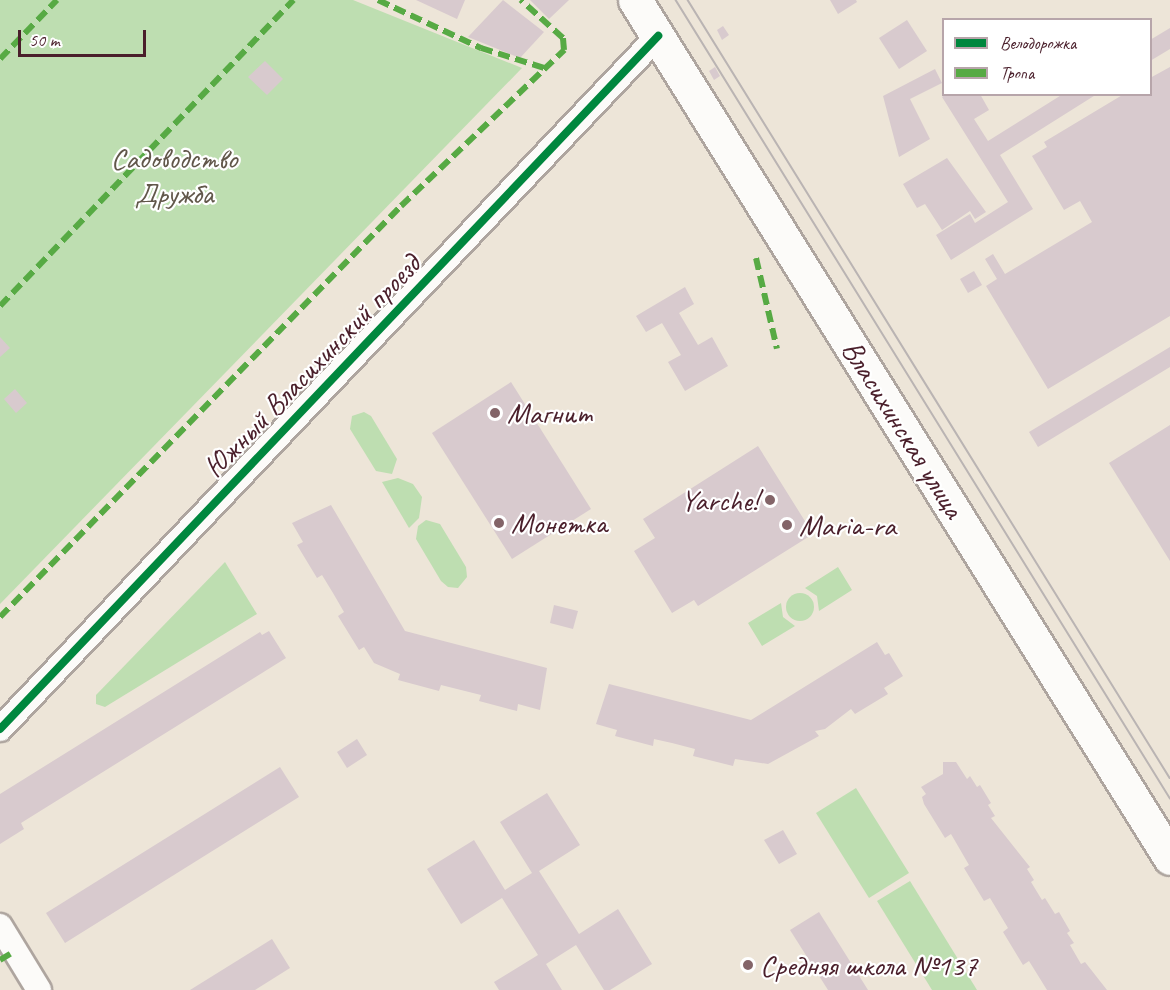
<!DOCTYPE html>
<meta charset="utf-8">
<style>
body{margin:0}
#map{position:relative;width:1170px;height:990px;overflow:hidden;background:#ede5d8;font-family:Caveat,sans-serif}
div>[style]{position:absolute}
.green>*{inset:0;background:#bedeb1}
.round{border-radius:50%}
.building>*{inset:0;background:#d8cace}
.roads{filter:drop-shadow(2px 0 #aea59f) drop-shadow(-2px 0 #aea59f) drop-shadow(0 2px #aea59f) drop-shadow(0 -2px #aea59f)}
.minor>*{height:24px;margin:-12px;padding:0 12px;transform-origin:12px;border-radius:12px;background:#fcfbf9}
.highway>*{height:33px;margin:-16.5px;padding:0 16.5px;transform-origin:16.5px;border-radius:16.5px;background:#fcfbf9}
.tram>*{height:1.5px;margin:-0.75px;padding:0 0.75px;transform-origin:0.75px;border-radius:0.75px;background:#bab4b3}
.quiet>*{height:6px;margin-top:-3px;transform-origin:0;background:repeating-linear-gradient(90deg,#57aa44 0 12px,transparent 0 18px)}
.cycleway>*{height:8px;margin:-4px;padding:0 4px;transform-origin:4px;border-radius:4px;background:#00873e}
.dots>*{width:16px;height:16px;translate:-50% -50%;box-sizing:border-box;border:3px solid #fff;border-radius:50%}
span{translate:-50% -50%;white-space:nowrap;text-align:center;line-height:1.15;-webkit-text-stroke:4.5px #fff;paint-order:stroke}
.park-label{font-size:30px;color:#61574a}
.street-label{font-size:30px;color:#4a1f2b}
.poi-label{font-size:30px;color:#4a1f2b}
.left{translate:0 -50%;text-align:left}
.right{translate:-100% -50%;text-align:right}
.legend{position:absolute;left:942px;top:18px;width:210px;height:78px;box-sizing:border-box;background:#fff;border:2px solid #b7a5aa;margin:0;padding:8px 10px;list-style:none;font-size:18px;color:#4a1f2b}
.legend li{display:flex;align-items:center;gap:12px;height:30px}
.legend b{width:30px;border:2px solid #b7a5aa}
.scale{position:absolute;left:18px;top:30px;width:128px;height:27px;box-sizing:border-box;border:3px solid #4a1f2b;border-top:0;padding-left:8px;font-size:18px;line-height:21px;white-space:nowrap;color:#4a1f2b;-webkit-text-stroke:4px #fff;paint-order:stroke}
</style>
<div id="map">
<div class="green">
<div style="clip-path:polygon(0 0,353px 0,522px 68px,0 604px)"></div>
<div style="clip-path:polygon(364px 412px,371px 416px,397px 459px,392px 474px,376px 471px,350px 429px,352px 416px)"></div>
<div style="clip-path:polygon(398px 478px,413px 484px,422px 497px,419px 518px,409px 528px,382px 482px)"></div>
<div style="clip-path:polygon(426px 520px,440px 524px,466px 567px,467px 577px,458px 588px,448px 587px,441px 581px,416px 539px,418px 526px)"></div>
<div style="clip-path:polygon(225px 562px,257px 614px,105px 707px,96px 704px,96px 695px)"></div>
<div style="clip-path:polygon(838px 567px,852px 590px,819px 611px,817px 596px,805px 588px)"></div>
<div class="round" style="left:786px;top:593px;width:28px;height:28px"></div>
<div style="clip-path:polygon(781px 603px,783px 617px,795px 626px,762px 646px,748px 623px)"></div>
<div style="clip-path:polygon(856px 788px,909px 873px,869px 898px,816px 813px)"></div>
<div style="clip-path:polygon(910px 881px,977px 990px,932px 990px,877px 901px)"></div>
</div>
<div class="building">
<div style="clip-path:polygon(416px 0,465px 0,457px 19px)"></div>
<div style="clip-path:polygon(503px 0,544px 32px,520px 58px,468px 37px)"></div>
<div style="clip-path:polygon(530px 0,569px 0,549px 19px)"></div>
<div style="clip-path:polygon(830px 0,856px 0,857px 2px,838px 14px)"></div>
<div style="clip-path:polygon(907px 20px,927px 51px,899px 69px,879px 38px)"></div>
<div style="clip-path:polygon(723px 26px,729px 35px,722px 40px,717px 30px)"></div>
<div style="clip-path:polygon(1170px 28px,1170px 49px,1150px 61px,1150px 40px)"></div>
<div style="clip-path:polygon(265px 61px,283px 79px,267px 95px,248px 77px)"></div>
<div style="clip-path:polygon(715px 67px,720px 76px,714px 80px,709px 71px)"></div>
<div style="clip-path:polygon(1170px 67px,1170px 316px,1048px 389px,986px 286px,997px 279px,985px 259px,993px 254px,1005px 274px,1092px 222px,1080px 201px,1064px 210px,1032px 156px,1047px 147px,1044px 142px,1124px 94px,1150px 94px,1150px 78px)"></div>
<div style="clip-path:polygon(935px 69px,942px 83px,910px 99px,930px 139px,899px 157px,883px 96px)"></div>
<div style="clip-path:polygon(946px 94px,980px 94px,989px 110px,974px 119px,988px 141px,1063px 94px,1097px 94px,1000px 155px,1033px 209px,951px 260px,936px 235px,970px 214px,975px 223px,1008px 202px,942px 97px)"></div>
<div style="clip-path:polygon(947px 158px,986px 212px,975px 219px,970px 211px,942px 230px,925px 204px,917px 208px,903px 184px)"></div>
<div style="clip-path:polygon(974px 271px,982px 285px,968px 293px,960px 279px)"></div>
<div style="clip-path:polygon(685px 287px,694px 304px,679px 313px,698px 345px,712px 337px,728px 366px,685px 391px,668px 362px,681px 355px,662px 323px,646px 332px,636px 316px)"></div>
<div style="clip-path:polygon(0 337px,10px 348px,0 357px)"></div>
<div style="clip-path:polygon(1170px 347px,1170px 367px,1038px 447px,1029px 432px)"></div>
<div style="clip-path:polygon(511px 382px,591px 509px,512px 559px,432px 433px)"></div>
<div style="clip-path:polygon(15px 389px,27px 403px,16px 413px,4px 399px)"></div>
<div style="clip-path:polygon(1170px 425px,1170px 561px,1109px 463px)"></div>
<div style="clip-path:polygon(758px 446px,813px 534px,698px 606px,694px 600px,672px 613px,634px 551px,655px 538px,643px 519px)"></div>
<div style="clip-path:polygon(331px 505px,405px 631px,547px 668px,540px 710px,518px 704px,517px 711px,479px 701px,481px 695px,441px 685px,439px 691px,398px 680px,400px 674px,374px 663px,364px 647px,359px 650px,338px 616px,344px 612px,333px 593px,322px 575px,317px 578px,297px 545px,303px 542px,292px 523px)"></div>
<div style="clip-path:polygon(554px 605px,578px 611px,573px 629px,550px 623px)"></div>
<div style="clip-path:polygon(269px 631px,286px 658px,21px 823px,24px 829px,0 844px,0 794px,260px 632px,262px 635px)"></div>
<div style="clip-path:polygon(877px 642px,885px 655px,889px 653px,903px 676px,884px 688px,888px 694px,855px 714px,851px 709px,825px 729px,815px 731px,819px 736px,768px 764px,735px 759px,733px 766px,693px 756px,695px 749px,672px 743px,654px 739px,653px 746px,615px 736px,617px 730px,596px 724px,609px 684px,751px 720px)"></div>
<div style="clip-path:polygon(357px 739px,367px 755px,347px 768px,337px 752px)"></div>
<div style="clip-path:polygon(943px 762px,956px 762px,967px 779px,970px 776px,977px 787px,980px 785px,991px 803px,988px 805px,995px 816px,991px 818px,1030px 867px,1027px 869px,1034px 880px,1031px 882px,1042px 900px,1045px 898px,1055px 914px,1059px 912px,1070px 931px,1067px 933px,1074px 943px,1070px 945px,1081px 964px,1085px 962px,1107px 990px,1047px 990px,1029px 961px,1023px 965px,1003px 932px,1008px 928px,990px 898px,984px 901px,964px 868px,969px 865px,951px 834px,945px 838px,924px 804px,922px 797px,926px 794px,921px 787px,943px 774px)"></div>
<div style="clip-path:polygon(280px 767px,299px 797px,65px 943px,46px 913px)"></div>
<div style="clip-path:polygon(547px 793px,580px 845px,539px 871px,579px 934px,618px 909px,652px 964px,610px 990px,604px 990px,576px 945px,546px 964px,562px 990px,499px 990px,494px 982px,538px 955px,502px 898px,461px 924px,427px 869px,474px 840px,505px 890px,532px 873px,500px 822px)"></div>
<div style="clip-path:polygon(783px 830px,797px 854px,779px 864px,764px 840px)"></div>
<div style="clip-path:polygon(819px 912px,868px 990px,828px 990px,790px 930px)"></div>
<div style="clip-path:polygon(272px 939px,290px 968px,255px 990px,190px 990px)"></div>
</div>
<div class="roads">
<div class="minor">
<div style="left:0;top:729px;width:956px;rotate:-46.48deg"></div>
<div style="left:0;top:926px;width:75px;rotate:58.6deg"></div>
</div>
<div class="highway">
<div style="left:635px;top:0;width:1011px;rotate:58.05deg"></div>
</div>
</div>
<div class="tram">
<div style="left:676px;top:0;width:939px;rotate:58.24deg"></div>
<div style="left:688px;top:0;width:915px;rotate:58.22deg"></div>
</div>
<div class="quiet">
<div style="left:378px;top:0;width:114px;rotate:25deg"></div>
<div style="left:481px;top:48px;width:66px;rotate:17.6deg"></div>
<div style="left:0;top:59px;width:82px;rotate:-46deg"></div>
<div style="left:756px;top:258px;width:93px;rotate:77deg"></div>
<div style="left:0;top:306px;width:424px;rotate:-46.2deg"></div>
<div style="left:0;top:617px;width:574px;rotate:-45.71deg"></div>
<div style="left:401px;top:206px;width:226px;rotate:-43.7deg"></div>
<div style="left:564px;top:50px;width:12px;rotate:-95deg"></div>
<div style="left:563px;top:38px;width:57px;rotate:-137.9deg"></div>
<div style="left:0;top:960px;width:17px;rotate:-31deg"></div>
</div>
<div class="cycleway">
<div style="left:0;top:729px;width:956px;rotate:-46.48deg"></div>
</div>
<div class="dots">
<div style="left:495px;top:413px;background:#836468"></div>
<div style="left:770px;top:500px;background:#836468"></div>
<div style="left:499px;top:523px;background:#836468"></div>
<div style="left:787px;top:525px;background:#836468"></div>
<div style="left:748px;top:965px;background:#836468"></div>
</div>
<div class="park-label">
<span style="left:174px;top:175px">Садоводство<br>Дружба</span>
</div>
<div class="street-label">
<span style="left:312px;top:366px;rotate:-46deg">Южный Власихинский проезд</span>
<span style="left:903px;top:429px;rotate:58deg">Власихинская улица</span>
</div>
<div class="poi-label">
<span class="left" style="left:507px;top:413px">Магнит</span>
<span class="right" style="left:758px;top:500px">Yarche!</span>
<span class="left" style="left:511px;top:523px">Монетка</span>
<span class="left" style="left:799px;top:525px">Maria-ra</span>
<span class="left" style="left:760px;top:965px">Средняя школа №137</span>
</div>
<ul class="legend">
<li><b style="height:8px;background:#00873e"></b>Велодорожка</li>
<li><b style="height:8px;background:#57aa44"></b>Тропа</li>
</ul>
<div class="scale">50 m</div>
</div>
